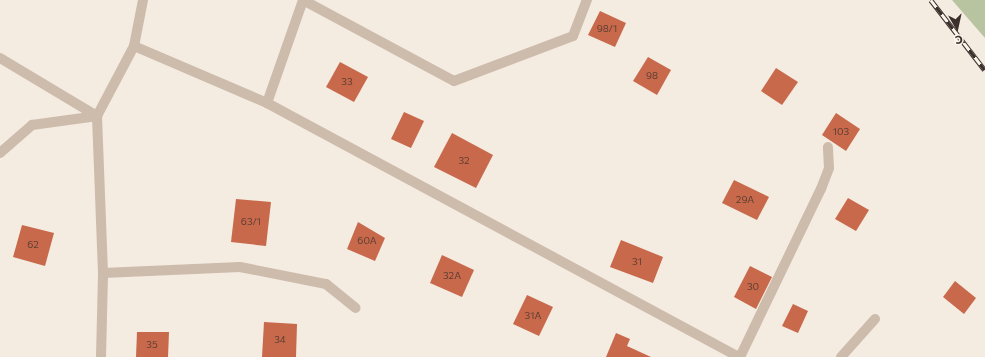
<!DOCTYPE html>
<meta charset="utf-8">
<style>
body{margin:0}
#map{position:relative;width:985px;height:357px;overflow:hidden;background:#f4ebe1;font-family:Commissioner,sans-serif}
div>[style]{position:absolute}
.green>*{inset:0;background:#b8c4a0}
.building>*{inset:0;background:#c8694b}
.minor>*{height:10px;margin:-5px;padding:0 5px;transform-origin:5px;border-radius:5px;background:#cdbbac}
.rail>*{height:4.5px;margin-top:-2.25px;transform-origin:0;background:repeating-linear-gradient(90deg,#fbf5ee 0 9px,#3b302b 0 18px);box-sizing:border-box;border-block:1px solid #3b302b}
span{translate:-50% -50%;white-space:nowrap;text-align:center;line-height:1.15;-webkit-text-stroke:3px #fbf5ee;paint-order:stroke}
.number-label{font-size:10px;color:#5e3e33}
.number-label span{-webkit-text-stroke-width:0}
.north{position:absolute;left:937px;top:8px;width:40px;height:40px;-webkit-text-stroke:3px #fbf5ee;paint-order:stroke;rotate:171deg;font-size:11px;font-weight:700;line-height:16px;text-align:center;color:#3b302b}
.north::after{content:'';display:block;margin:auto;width:14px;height:18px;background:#3b302b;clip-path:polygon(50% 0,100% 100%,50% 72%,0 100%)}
</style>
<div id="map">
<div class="green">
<div style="clip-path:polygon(952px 0,985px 0,985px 38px)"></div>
</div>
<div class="building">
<div style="clip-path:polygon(600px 11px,626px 23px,615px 47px,588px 35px)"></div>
<div style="clip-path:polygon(648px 57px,671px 70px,657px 95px,633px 81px)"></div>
<div style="clip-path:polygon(340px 62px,368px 77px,354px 102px,326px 87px)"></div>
<div style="clip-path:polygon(776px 68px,798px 82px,782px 105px,761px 91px)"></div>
<div style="clip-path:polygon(404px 112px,424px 121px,411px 148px,391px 139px)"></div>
<div style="clip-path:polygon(836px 113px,860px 129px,846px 151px,822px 135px)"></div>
<div style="clip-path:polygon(452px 133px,493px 155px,476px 188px,434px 167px)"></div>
<div style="clip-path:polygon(734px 180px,769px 197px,757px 220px,722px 203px)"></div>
<div style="clip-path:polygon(848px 198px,869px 210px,856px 231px,835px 219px)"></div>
<div style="clip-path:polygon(236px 199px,271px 202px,266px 246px,231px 242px)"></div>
<div style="clip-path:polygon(358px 222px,385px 238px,375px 261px,347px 249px)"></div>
<div style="clip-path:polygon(22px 225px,54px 233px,45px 266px,13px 257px)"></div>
<div style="clip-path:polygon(621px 240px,663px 257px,653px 283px,610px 267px)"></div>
<div style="clip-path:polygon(442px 255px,474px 270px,462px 297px,430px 283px)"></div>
<div style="clip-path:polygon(750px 266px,772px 277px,756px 309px,734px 297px)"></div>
<div style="clip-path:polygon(955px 281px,976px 298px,964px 314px,943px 297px)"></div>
<div style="clip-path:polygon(527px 295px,553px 307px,539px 336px,513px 324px)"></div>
<div style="clip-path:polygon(793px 304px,808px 311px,798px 333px,782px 326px)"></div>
<div style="clip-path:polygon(264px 322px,297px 324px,296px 357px,262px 357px)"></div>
<div style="clip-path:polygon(137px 332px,169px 332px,168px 357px,136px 357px)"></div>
<div style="clip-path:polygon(616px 333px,630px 339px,627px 346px,651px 357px,606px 357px)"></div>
</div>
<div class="minor">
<div style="left:303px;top:0;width:171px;rotate:28.2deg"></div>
<div style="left:454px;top:81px;width:127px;rotate:-20.7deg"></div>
<div style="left:573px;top:36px;width:39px;rotate:-69deg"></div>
<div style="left:134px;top:46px;width:145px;rotate:23.2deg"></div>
<div style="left:267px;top:103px;width:536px;rotate:28.29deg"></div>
<div style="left:0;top:58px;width:113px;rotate:30.9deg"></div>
<div style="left:267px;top:103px;width:109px;rotate:-70.7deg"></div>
<div style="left:0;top:153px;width:43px;rotate:-41.2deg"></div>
<div style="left:32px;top:125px;width:66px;rotate:-7.9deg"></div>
<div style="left:103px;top:273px;width:137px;rotate:-2.5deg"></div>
<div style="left:240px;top:267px;width:88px;rotate:11.2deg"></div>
<div style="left:326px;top:284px;width:38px;rotate:39deg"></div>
<div style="left:101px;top:357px;width:84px;rotate:-88.6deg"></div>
<div style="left:103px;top:273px;width:157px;rotate:-92.2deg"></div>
<div style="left:97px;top:116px;width:79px;rotate:-62.1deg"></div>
<div style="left:134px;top:46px;width:47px;rotate:-78.9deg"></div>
<div style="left:740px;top:357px;width:187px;rotate:-64.3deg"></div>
<div style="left:821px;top:189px;width:22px;rotate:-69deg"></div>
<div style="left:829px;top:168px;width:21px;rotate:-93deg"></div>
<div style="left:841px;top:357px;width:51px;rotate:-48.2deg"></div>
</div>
<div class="rail">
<div style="left:931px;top:0;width:88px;rotate:52.4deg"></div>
</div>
<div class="number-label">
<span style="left:607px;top:29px">98/1</span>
<span style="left:652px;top:76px">98</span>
<span style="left:347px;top:82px">33</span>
<span style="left:841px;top:132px">103</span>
<span style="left:464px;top:161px">32</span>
<span style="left:745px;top:200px">29А</span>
<span style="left:251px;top:222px">63/1</span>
<span style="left:367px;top:241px">60А</span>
<span style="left:33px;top:245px">62</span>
<span style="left:637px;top:262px">31</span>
<span style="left:452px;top:276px">32А</span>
<span style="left:753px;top:287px">30</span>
<span style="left:533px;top:316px">31А</span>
<span style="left:280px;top:340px">34</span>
<span style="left:152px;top:345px">35</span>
</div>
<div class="north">С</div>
</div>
